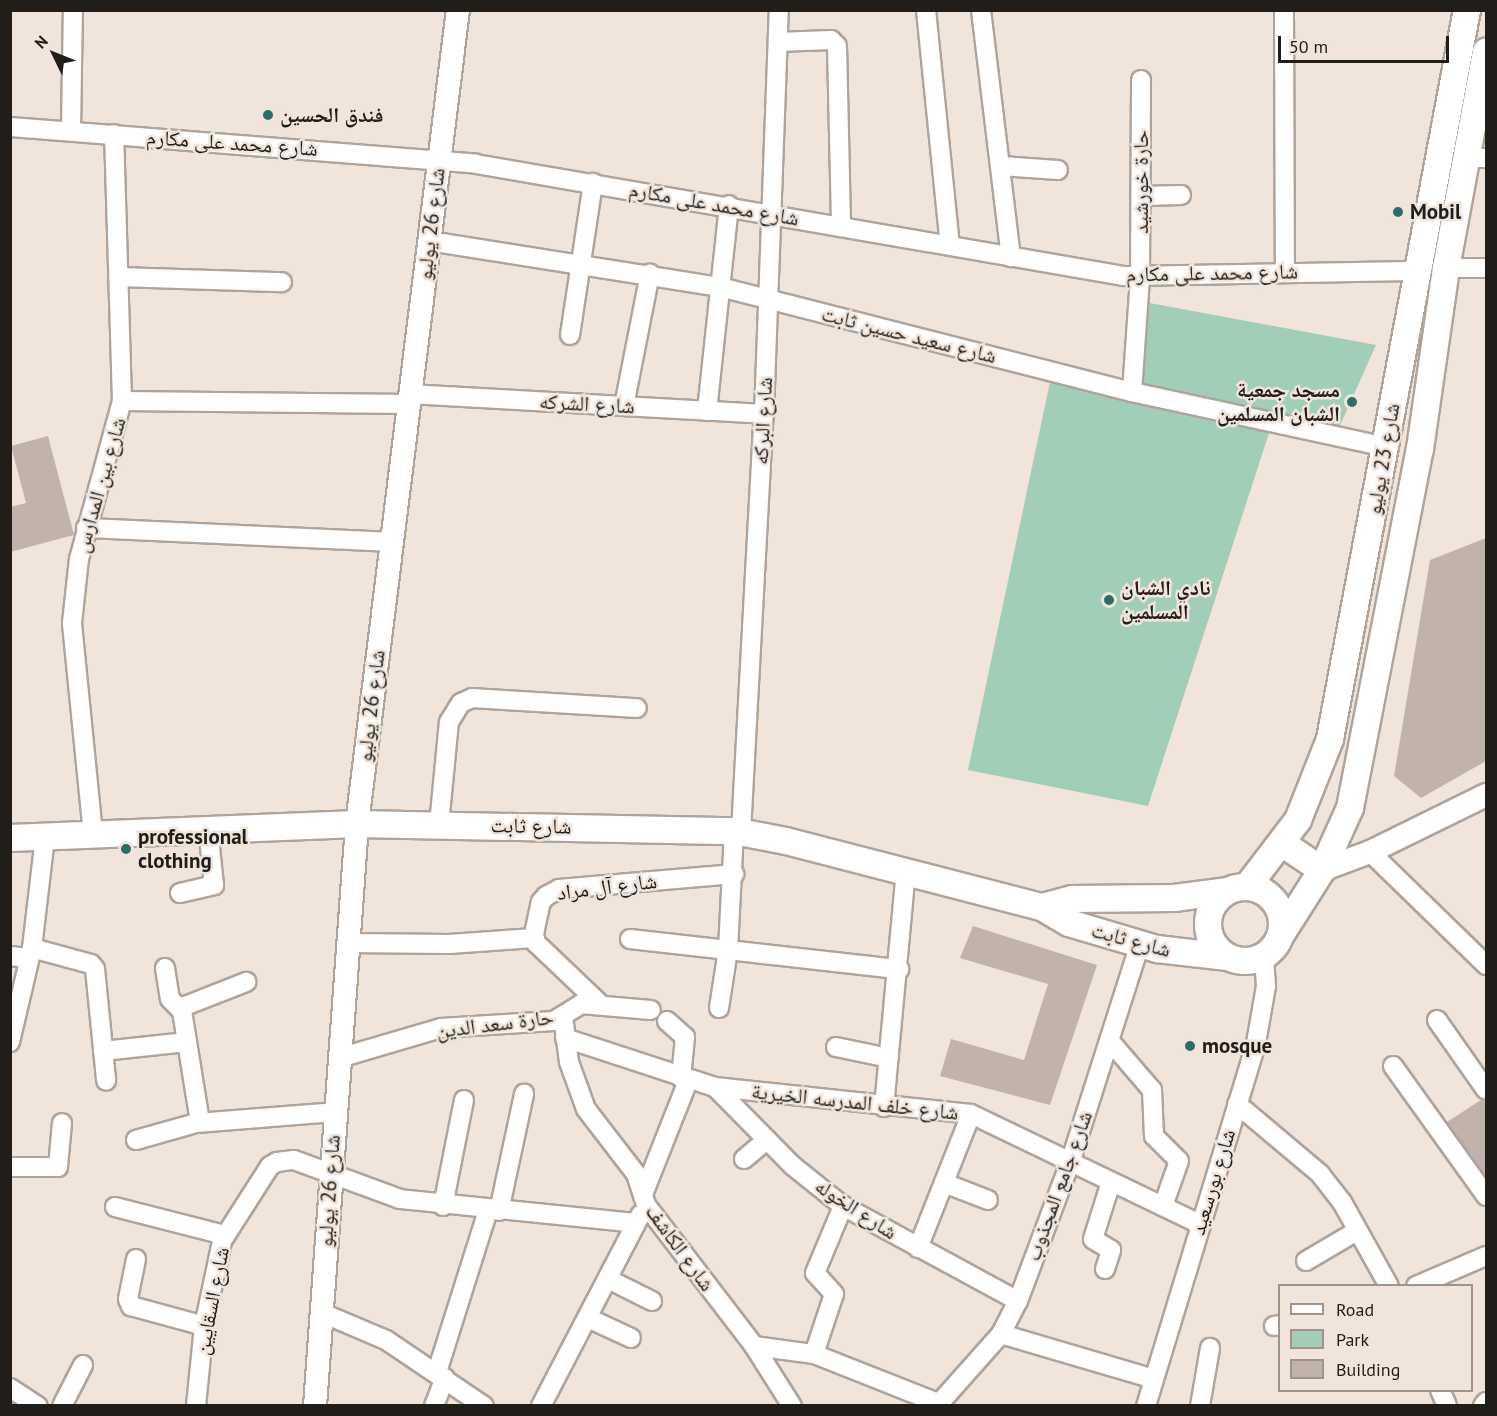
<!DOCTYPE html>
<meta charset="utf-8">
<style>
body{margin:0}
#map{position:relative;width:1497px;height:1416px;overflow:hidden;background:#f1e4da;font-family:"PT Sans","Noto Naskh Arabic",sans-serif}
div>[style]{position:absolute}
.green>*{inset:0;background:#a1ceb7}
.building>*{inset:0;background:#c1b3ac}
.roads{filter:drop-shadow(2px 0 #afa39a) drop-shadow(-2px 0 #afa39a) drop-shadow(0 2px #afa39a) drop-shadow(0 -2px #afa39a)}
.minor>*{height:18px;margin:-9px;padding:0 9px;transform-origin:9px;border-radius:9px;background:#fff}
.tertiary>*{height:22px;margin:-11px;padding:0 11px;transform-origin:11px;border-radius:11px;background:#fff}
.secondary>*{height:26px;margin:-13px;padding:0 13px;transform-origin:13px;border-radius:13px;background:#fff}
.secondary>.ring{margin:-13px;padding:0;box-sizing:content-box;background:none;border:26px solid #fff;border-radius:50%}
.dots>*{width:16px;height:16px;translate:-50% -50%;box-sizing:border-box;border:3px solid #f1e4da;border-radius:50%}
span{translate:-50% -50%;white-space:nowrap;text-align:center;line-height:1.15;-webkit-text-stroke:5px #f1e4da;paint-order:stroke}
.poi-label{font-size:21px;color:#211d19;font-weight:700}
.left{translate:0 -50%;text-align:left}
.right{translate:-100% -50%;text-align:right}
.street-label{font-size:21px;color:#211d19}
.frame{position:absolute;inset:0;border:12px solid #211d19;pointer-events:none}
.legend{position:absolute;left:1278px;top:1284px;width:195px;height:108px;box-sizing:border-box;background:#f1e4da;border:2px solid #9e948d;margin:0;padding:8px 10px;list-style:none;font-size:18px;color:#211d19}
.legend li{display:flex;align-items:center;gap:12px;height:30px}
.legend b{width:30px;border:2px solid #9e948d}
.north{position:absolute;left:24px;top:24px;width:60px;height:60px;-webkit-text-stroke:4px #f1e4da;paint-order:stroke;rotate:313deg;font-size:16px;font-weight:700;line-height:24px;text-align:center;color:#211d19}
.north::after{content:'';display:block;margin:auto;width:21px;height:27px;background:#211d19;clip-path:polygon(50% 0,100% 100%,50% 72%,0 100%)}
.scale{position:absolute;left:1278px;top:36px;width:171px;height:27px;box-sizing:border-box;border:3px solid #211d19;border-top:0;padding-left:8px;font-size:18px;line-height:21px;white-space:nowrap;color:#211d19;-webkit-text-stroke:4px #f1e4da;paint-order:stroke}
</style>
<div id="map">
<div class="green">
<div style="clip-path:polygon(1144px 302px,1376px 345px,1338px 430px,1137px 386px)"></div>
<div style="clip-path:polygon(1050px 382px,1270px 430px,1148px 806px,968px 770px)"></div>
</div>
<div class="building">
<div style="clip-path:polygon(48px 436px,74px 535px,10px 552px,10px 507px,26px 503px,11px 446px)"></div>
<div style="clip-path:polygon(1486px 538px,1486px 761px,1421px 798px,1394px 776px,1430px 560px)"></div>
<div style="clip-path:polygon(973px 926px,1097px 965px,1050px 1105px,940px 1076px,951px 1039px,1024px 1060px,1048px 984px,960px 958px)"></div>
<div style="clip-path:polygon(1481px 1100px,1486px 1101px,1486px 1176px,1447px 1122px)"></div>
</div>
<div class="roads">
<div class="minor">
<div style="left:926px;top:10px;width:237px;rotate:84.2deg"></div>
<div style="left:981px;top:10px;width:249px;rotate:83.1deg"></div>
<div style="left:1284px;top:10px;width:262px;rotate:89.8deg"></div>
<div style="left:778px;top:42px;width:53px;rotate:-2.2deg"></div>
<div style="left:831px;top:40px;width:8px;rotate:45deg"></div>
<div style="left:837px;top:46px;width:181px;rotate:88.7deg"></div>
<div style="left:10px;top:127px;width:467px;rotate:4.5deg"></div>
<div style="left:476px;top:164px;width:658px;rotate:9.81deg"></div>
<div style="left:1124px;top:276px;width:292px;rotate:-1deg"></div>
<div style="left:71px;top:131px;width:121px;rotate:-89.1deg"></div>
<div style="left:1466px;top:158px;width:20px"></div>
<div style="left:1001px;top:166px;width:57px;rotate:4deg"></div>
<div style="left:1141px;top:196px;width:40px;rotate:-1.4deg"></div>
<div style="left:429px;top:241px;width:295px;rotate:9deg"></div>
<div style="left:720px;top:287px;width:425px;rotate:14.3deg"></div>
<div style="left:1132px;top:392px;width:260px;rotate:12.2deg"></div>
<div style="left:1446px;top:268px;width:40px"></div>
<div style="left:119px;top:277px;width:163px;rotate:1.8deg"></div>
<div style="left:570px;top:335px;width:154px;rotate:-81.4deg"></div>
<div style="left:1132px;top:392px;width:115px;rotate:-86deg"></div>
<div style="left:1140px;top:277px;width:197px;rotate:-89.7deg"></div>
<div style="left:409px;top:394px;width:356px;rotate:3.2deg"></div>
<div style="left:122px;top:401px;width:286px;rotate:0.6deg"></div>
<div style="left:624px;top:406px;width:135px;rotate:-78.9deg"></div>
<div style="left:707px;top:411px;width:207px;rotate:-83.9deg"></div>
<div style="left:86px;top:528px;width:304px;rotate:2.6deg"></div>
<div style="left:439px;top:825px;width:103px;rotate:-84.5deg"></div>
<div style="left:449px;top:722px;width:22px;rotate:-58deg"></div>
<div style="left:461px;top:703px;width:12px;rotate:-24deg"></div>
<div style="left:472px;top:698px;width:165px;rotate:3.5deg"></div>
<div style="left:741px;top:832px;width:419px;rotate:-86.9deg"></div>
<div style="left:764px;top:414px;width:404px;rotate:-87.9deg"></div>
<div style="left:93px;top:834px;width:212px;rotate:-95.7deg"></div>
<div style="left:72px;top:623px;width:64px;rotate:-83.8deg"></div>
<div style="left:79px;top:559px;width:164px;rotate:-74.8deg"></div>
<div style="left:122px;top:401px;width:267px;rotate:-91.7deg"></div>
<div style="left:1370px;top:852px;width:162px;rotate:44.2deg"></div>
<div style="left:180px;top:893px;width:35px;rotate:-13deg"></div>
<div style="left:214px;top:885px;width:56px;rotate:-96.1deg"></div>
<div style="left:630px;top:939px;width:271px;rotate:6.4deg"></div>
<div style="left:347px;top:943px;width:102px;rotate:0.6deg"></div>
<div style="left:449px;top:944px;width:85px;rotate:-4deg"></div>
<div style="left:32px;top:948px;width:61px;rotate:15.2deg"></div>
<div style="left:91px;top:964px;width:6px;rotate:51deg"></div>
<div style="left:95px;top:969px;width:112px;rotate:84.3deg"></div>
<div style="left:10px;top:956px;width:19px;rotate:6deg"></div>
<div style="left:165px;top:968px;width:31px;rotate:81deg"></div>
<div style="left:170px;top:999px;width:17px;rotate:45deg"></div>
<div style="left:599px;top:1003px;width:87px;rotate:-136.4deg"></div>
<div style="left:536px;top:943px;width:9px;rotate:-103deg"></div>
<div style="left:534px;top:934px;width:33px;rotate:-78deg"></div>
<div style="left:541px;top:902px;width:8px;rotate:-50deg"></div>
<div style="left:546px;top:896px;width:15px;rotate:-28deg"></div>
<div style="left:559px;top:889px;width:176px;rotate:-4.9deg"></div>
<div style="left:719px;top:1008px;width:59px;rotate:-81.2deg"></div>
<div style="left:728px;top:950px;width:119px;rotate:-87.1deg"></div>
<div style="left:563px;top:1016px;width:46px;rotate:82.6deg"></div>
<div style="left:569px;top:1062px;width:50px;rotate:70.1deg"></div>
<div style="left:586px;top:1109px;width:82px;rotate:52.4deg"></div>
<div style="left:636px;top:1174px;width:33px;rotate:72deg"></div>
<div style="left:646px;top:1205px;width:178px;rotate:52.5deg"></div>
<div style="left:754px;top:1346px;width:71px;rotate:57.7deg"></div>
<div style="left:1437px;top:1020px;width:85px;rotate:55deg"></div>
<div style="left:667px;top:1021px;width:24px;rotate:42deg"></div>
<div style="left:685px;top:1037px;width:41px;rotate:95.6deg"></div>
<div style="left:565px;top:1038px;width:158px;rotate:18.1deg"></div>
<div style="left:715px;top:1087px;width:257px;rotate:6deg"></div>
<div style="left:971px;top:1114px;width:254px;rotate:25.7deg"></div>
<div style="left:1109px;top:1040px;width:66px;rotate:49.3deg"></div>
<div style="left:1152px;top:1090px;width:46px;rotate:87.5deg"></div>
<div style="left:1154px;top:1136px;width:35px;rotate:45deg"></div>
<div style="left:1179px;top:1161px;width:48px;rotate:109.6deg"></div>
<div style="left:10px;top:1042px;width:97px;rotate:-76.8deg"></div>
<div style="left:32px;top:948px;width:112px;rotate:-83.3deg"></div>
<div style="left:836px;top:1047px;width:54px;rotate:11.7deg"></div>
<div style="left:103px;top:1051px;width:84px;rotate:-6.1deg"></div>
<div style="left:339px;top:1058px;width:106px;rotate:-16.4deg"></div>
<div style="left:441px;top:1028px;width:113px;rotate:-3.5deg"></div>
<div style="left:554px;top:1021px;width:32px;rotate:-32deg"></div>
<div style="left:581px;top:1004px;width:70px;rotate:4.9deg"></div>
<div style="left:1393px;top:1066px;width:160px;rotate:54.4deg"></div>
<div style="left:715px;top:1087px;width:111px;rotate:45.4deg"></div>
<div style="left:793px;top:1166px;width:64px;rotate:38.7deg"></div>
<div style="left:843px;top:1206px;width:199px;rotate:28.5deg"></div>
<div style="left:1237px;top:1104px;width:109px;rotate:40.1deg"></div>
<div style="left:1320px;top:1174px;width:36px;rotate:52deg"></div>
<div style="left:1342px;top:1202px;width:96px;rotate:60.8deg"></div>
<div style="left:884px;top:1107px;width:236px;rotate:-84.7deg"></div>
<div style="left:200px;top:1122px;width:112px;rotate:-99.2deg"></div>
<div style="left:182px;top:1011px;width:6px;rotate:-59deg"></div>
<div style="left:185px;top:1006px;width:66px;rotate:-21.5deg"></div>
<div style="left:136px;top:1140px;width:62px;rotate:-15.8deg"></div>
<div style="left:196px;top:1123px;width:139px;rotate:-4.5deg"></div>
<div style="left:744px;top:1159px;width:30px;rotate:-40deg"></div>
<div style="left:10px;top:1167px;width:48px"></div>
<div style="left:58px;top:1167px;width:44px;rotate:-84.8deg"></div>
<div style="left:944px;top:1183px;width:47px;rotate:21.1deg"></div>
<div style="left:644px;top:1192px;width:119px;rotate:-68.4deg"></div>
<div style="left:443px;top:1206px;width:108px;rotate:-78.8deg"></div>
<div style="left:115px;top:1207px;width:114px;rotate:14.3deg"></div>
<div style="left:499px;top:1211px;width:120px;rotate:-77.9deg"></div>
<div style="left:918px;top:1248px;width:144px;rotate:-68.4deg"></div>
<div style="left:136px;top:1259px;width:41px;rotate:101.3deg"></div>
<div style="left:128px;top:1299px;width:8px;rotate:67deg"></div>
<div style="left:131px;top:1306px;width:76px;rotate:15.3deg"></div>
<div style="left:1306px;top:1261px;width:59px;rotate:-30.5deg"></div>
<div style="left:1105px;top:1269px;width:20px;rotate:-72deg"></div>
<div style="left:1111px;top:1250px;width:21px;rotate:-149deg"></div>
<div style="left:1093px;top:1239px;width:60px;rotate:-72.5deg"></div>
<div style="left:610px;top:1280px;width:47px;rotate:26.6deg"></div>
<div style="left:1416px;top:1286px;width:76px;rotate:-23.2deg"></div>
<div style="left:320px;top:1312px;width:72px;rotate:23deg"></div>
<div style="left:386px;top:1340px;width:118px;rotate:34deg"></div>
<div style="left:590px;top:1319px;width:45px;rotate:24.9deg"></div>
<div style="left:1274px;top:1326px;width:6px;rotate:-9deg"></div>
<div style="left:1001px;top:1334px;width:159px;rotate:16.4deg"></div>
<div style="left:754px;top:1346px;width:61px;rotate:7.6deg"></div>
<div style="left:814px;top:1354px;width:133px;rotate:21.6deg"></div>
<div style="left:814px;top:1354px;width:63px;rotate:-71.6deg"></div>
<div style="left:834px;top:1294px;width:28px;rotate:-132deg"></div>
<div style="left:815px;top:1273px;width:73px;rotate:-67.3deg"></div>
<div style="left:437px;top:1372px;width:170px;rotate:-72.5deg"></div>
<div style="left:10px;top:1388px;width:33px;rotate:33deg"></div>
<div style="left:1440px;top:1390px;width:17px;rotate:66deg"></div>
<div style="left:62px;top:1406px;width:46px;rotate:-62.9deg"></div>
<div style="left:196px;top:1406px;width:80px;rotate:-84.3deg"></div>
<div style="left:204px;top:1326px;width:87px;rotate:-78deg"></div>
<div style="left:222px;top:1241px;width:89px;rotate:-57.4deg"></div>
<div style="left:270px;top:1166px;width:8px;rotate:-30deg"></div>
<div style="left:277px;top:1162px;width:17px;rotate:-7deg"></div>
<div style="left:294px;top:1160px;width:113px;rotate:20.2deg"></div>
<div style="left:400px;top:1199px;width:237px;rotate:5.8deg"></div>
<div style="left:434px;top:1406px;width:30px;rotate:-69deg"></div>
<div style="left:541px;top:1406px;width:216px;rotate:-62.5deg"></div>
<div style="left:937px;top:1406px;width:96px;rotate:-48.4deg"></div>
<div style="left:1001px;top:1334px;width:37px;rotate:-63deg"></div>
<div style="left:1018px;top:1301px;width:147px;rotate:-69.4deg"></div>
<div style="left:1070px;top:1163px;width:230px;rotate:-72.3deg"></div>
<div style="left:1146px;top:1406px;width:379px;rotate:-73.1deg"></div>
<div style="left:1256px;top:1043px;width:58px;rotate:-80deg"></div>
<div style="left:1266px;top:986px;width:29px;rotate:-94deg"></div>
<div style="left:1200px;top:1406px;width:59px;rotate:-80.2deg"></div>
<div style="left:1483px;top:1406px;width:5px;rotate:-53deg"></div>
</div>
<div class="tertiary">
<div style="left:1322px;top:870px;width:51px;rotate:-20.6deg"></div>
<div style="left:1370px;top:852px;width:129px;rotate:-26.2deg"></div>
<div style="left:315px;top:1406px;width:584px;rotate:-85.87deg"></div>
<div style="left:357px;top:824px;width:820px;rotate:-82.93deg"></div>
</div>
<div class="secondary">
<div style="left:10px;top:838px;width:347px;rotate:-2.3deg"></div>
<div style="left:357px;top:824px;width:377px;rotate:1.1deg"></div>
<div style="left:734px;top:831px;width:53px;rotate:10.9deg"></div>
<div style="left:786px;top:841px;width:264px;rotate:14.5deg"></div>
<div style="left:1042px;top:907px;width:31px;rotate:31deg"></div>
<div style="left:1069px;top:923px;width:92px;rotate:16.5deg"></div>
<div style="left:1157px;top:949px;width:69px;rotate:6.6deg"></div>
<div style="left:1283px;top:844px;width:47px;rotate:33.7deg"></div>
<div class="ring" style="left:1208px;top:887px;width:48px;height:48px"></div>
<div style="left:1247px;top:887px;width:84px;rotate:-52.7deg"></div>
<div style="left:1298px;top:820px;width:87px;rotate:-68.4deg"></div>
<div style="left:1330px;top:739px;width:742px;rotate:-79.36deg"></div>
<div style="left:1042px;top:907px;width:31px;rotate:-15deg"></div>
<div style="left:1072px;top:899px;width:102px;rotate:-0.6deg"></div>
<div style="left:1174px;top:898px;width:53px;rotate:-7.5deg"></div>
<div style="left:1282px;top:933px;width:75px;rotate:-57.6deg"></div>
<div style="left:1322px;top:870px;width:68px;rotate:-65.7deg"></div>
<div style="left:1350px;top:808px;width:366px;rotate:-79deg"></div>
<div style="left:1420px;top:449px;width:183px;rotate:-81.8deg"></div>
<div style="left:1446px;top:268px;width:220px;rotate:-79.5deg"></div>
</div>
</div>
<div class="dots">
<div style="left:268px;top:115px;background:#277069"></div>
<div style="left:1398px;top:212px;background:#277069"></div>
<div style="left:1352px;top:402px;background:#277069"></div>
<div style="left:1109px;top:600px;background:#277069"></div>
<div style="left:126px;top:849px;background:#277069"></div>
<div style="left:1190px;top:1046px;background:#277069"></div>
</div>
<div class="poi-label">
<span class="left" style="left:280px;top:115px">فندق الحسين</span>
<span class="left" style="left:1410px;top:212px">Mobil</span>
<span class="right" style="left:1340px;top:402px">مسجد جمعية<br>الشبان المسلمين</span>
<span class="left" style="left:1121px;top:600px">نادي الشبان<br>المسلمين</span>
<span class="left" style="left:138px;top:849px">professional<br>clothing</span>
<span class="left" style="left:1202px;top:1046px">mosque</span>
</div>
<div class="street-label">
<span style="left:232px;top:143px;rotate:4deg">شارع محمد على مكارم</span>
<span style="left:1141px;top:182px;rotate:-90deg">حارة خورشيد</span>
<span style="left:714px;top:204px;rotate:10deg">شارع محمد على مكارم</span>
<span style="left:431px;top:224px;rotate:-83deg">شارع 26 يوليو</span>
<span style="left:1212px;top:273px;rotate:-1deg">شارع محمد على مكارم</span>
<span style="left:909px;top:335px;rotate:14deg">شارع سعيد حسين ثابت</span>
<span style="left:587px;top:404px;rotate:3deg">شارع الشركه</span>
<span style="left:763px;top:421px;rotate:-87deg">شارع البركه</span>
<span style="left:1383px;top:459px;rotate:-80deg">شارع 23 يوليو</span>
<span style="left:100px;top:485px;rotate:-74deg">شارع بين المدارس</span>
<span style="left:371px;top:706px;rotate:-83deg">شارع 26 يوليو</span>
<span style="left:531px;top:826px;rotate:1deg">شارع ثابت</span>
<span style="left:607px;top:887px;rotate:-7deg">شارع آل مراد</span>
<span style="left:1131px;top:940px;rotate:15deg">شارع ثابت</span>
<span style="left:495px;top:1024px;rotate:-7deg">حارة سعد الدين</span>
<span style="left:855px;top:1102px;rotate:6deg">شارع خلف المدرسه الخيرية</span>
<span style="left:1213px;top:1182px;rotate:-73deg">شارع بورسعيد</span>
<span style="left:1059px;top:1186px;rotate:-70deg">شارع جامع المجذوب</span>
<span style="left:329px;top:1191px;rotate:-86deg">شارع 26 يوليو</span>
<span style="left:856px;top:1209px;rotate:33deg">شارع الخوله</span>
<span style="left:680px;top:1248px;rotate:54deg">شارع الكاشف</span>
<span style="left:212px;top:1301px;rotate:-79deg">شارع السقايين</span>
</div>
<div class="frame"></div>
<ul class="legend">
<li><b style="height:8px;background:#fff"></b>Road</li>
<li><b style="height:16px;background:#a1ceb7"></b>Park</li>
<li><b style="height:16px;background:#c1b3ac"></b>Building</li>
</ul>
<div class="north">N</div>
<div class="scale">50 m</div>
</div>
